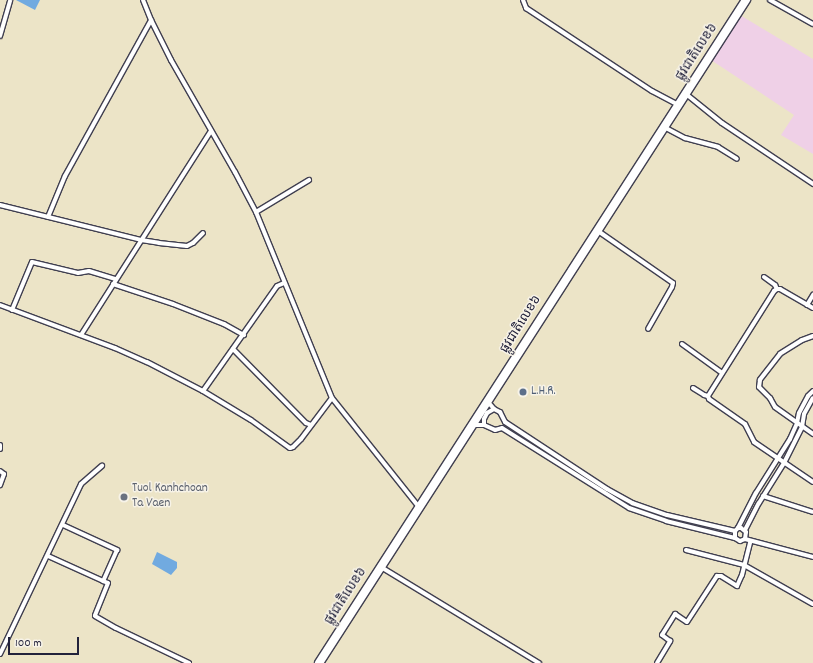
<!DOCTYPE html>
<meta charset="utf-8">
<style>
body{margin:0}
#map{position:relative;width:813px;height:663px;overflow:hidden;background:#ece4c7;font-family:Dekko,"Noto Sans Khmer",sans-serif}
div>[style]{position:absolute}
.built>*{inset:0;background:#efd0e7}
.water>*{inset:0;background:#71aae0}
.roads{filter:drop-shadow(1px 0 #403f50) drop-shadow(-1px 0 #403f50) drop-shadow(0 1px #403f50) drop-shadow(0 -1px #403f50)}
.street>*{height:4px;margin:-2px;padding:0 2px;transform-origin:2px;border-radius:2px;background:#fff}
.highway>*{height:8px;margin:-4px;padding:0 4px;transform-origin:4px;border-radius:4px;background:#fff}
.dots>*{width:11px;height:11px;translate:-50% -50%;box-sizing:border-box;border:2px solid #f7f3e8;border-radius:50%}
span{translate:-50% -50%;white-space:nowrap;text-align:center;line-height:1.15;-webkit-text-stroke:3px #f7f3e8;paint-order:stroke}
.street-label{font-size:13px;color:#22223b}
.service-label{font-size:13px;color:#4e5e75}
.left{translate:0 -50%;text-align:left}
.worship-label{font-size:13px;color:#5b616d}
.scale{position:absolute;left:8px;top:637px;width:71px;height:18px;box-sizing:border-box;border:2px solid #22223b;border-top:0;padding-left:5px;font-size:12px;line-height:14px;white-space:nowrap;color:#22223b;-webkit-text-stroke:3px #f7f3e8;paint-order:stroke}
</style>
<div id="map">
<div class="built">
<div style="clip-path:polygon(740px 15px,813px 59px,813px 154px,781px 135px,794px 115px,711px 60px)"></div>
</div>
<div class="water">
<div style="clip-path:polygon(16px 0,40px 0,35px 10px)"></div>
<div style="clip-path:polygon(157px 552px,177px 562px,177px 568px,171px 575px,152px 564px)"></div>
</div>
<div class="roads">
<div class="street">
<div style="left:143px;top:0;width:22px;rotate:68deg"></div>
<div style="left:151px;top:20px;width:45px;rotate:63.4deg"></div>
<div style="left:171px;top:60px;width:129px;rotate:60.3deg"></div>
<div style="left:235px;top:172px;width:45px;rotate:62.3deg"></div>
<div style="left:256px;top:212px;width:201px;rotate:67.8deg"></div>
<div style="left:332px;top:398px;width:139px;rotate:51.4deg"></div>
<div style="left:523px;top:0;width:9px;rotate:69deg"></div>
<div style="left:526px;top:8px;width:151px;rotate:33.4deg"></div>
<div style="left:652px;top:91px;width:30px;rotate:28deg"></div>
<div style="left:770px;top:0;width:49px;rotate:29.2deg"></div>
<div style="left:0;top:36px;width:37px;rotate:-74deg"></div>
<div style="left:686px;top:94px;width:46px;rotate:38.9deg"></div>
<div style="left:722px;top:123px;width:110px;rotate:33.8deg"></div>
<div style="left:664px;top:127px;width:24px;rotate:28deg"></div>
<div style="left:685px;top:138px;width:34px;rotate:15deg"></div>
<div style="left:718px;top:147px;width:22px;rotate:32deg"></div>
<div style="left:0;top:205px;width:145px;rotate:13.9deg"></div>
<div style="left:141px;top:240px;width:18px;rotate:9deg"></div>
<div style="left:159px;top:243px;width:28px;rotate:6deg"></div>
<div style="left:187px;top:246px;width:7px;rotate:-27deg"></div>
<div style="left:193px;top:243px;width:14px;rotate:-45deg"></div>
<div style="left:256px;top:212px;width:62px;rotate:-31.1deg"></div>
<div style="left:48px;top:217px;width:44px;rotate:-67.5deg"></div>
<div style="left:65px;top:176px;width:178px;rotate:-61.1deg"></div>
<div style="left:598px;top:231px;width:91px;rotate:34.7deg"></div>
<div style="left:673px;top:283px;width:4px;rotate:104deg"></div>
<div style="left:672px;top:287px;width:48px;rotate:119.7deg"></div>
<div style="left:764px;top:277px;width:14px;rotate:36deg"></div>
<div style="left:775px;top:285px;width:4px;rotate:63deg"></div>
<div style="left:777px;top:289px;width:3px"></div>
<div style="left:780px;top:289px;width:38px;rotate:30deg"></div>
<div style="left:113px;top:284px;width:63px;rotate:18.4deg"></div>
<div style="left:173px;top:304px;width:55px;rotate:21.4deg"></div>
<div style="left:224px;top:324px;width:23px;rotate:29deg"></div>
<div style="left:0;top:305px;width:123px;rotate:20.5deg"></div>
<div style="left:115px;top:348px;width:35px;rotate:24deg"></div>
<div style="left:147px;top:362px;width:63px;rotate:27.4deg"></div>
<div style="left:203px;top:391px;width:56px;rotate:31.1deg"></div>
<div style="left:251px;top:420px;width:48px;rotate:35.7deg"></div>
<div style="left:290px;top:448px;width:3px;rotate:-18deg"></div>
<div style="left:293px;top:447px;width:11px;rotate:-45deg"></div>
<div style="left:301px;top:439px;width:51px;rotate:-52.9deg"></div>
<div style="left:807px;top:305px;width:12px;rotate:-59deg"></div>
<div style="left:12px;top:310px;width:52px;rotate:-67.4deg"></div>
<div style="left:32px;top:262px;width:47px;rotate:13.4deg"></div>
<div style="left:78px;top:273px;width:11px;rotate:-10deg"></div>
<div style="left:89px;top:271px;width:28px;rotate:17deg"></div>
<div style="left:81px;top:335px;width:242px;rotate:-57.5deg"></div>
<div style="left:813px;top:336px;width:12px;rotate:160deg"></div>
<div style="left:802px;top:340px;width:26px;rotate:148deg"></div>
<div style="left:780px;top:354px;width:33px;rotate:128deg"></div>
<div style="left:760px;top:380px;width:7px;rotate:98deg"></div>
<div style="left:759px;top:387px;width:16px;rotate:45deg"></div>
<div style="left:770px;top:398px;width:10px;rotate:61deg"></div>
<div style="left:775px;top:407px;width:47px;rotate:35.4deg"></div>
<div style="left:682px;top:344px;width:49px;rotate:35.9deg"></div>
<div style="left:233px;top:349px;width:104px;rotate:45.4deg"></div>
<div style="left:306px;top:423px;width:5px;rotate:22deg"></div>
<div style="left:693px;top:388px;width:13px;rotate:32deg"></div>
<div style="left:704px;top:395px;width:4px;rotate:14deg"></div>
<div style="left:708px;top:396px;width:3px;rotate:72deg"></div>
<div style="left:709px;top:399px;width:44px;rotate:34.8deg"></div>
<div style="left:745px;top:424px;width:20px;rotate:63deg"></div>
<div style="left:754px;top:442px;width:71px;rotate:34.1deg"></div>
<div style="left:203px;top:391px;width:128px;rotate:-54.8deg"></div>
<div style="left:277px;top:286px;width:8px;rotate:-23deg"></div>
<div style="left:708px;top:396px;width:124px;rotate:-57.8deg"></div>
<div style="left:774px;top:291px;width:4px;rotate:-34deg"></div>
<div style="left:488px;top:402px;width:9px;rotate:49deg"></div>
<div style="left:494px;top:409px;width:7px;rotate:27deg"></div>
<div style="left:500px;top:412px;width:11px;rotate:63deg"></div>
<div style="left:505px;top:422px;width:122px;rotate:33.3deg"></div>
<div style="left:607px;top:489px;width:29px;rotate:29deg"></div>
<div style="left:632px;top:503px;width:37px;rotate:19deg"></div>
<div style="left:667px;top:515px;width:70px;rotate:13.2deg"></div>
<div style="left:473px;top:425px;width:11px"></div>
<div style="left:484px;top:425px;width:12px;rotate:24deg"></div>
<div style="left:495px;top:430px;width:7px;rotate:-16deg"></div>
<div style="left:502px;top:428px;width:150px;rotate:32.2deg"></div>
<div style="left:629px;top:508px;width:39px;rotate:19deg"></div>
<div style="left:666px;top:521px;width:71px;rotate:13.8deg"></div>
<div style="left:735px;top:538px;width:6px;rotate:31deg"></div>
<div style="left:740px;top:541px;width:5px;rotate:-22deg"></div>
<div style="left:745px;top:539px;width:7px;rotate:-82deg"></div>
<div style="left:746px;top:532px;width:6px;rotate:-141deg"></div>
<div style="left:741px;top:528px;width:3px;rotate:180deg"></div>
<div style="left:738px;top:528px;width:4px;rotate:135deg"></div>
<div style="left:735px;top:531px;width:7px;rotate:90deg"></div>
<div style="left:484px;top:425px;width:6px;rotate:-90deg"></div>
<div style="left:484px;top:419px;width:7px;rotate:-63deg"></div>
<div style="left:487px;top:413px;width:8px;rotate:-30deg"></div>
<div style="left:0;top:445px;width:4px;rotate:90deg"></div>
<div style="left:0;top:471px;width:5px;rotate:37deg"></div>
<div style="left:4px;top:474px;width:12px;rotate:110deg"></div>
<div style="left:763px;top:496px;width:52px;rotate:17.7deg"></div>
<div style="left:63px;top:525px;width:60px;rotate:24.8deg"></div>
<div style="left:117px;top:550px;width:34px;rotate:114deg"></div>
<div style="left:103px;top:581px;width:5px;rotate:22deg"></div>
<div style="left:108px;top:583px;width:35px;rotate:112deg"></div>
<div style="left:95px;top:616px;width:24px;rotate:30deg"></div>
<div style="left:116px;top:628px;width:81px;rotate:25.6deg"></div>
<div style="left:738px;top:528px;width:39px;rotate:-63deg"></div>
<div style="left:756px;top:493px;width:64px;rotate:-57.8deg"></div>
<div style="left:790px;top:439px;width:17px;rotate:-66deg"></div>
<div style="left:797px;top:423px;width:10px;rotate:-79deg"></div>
<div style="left:799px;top:413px;width:19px;rotate:-62deg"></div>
<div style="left:808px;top:396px;width:7px;rotate:-45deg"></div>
<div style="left:745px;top:530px;width:30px;rotate:-63deg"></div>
<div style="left:759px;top:503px;width:47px;rotate:-58deg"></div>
<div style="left:784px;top:463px;width:40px;rotate:-63.4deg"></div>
<div style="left:802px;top:427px;width:13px;rotate:-81deg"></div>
<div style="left:804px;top:414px;width:18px;rotate:-61deg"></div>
<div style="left:745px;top:539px;width:70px;rotate:14.8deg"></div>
<div style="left:686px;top:550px;width:60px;rotate:14.5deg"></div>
<div style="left:744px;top:565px;width:79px;rotate:29.5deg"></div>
<div style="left:48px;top:556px;width:60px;rotate:24.4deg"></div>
<div style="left:381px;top:567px;width:185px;rotate:31.3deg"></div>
<div style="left:0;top:654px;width:188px;rotate:-64.5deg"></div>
<div style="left:81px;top:484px;width:28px;rotate:-41deg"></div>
<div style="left:657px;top:663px;width:26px;rotate:-59deg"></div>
<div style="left:670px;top:641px;width:10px;rotate:-143deg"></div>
<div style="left:662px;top:635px;width:25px;rotate:-58deg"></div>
<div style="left:675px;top:614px;width:14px;rotate:34deg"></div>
<div style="left:687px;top:622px;width:55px;rotate:-56.9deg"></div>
<div style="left:717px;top:576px;width:4px"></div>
<div style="left:721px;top:576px;width:19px;rotate:32deg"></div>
<div style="left:737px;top:586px;width:12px;rotate:-66deg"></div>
<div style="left:742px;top:575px;width:34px;rotate:-76deg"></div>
</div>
<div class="highway">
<div style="left:319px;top:663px;width:789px;rotate:-57.22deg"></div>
</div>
</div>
<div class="dots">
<div style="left:523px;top:392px;background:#5c6f8a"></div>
<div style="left:124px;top:497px;background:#6b7280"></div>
</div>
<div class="street-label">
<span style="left:698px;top:53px;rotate:-57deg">ផ្លូវជាតិលេខ៦</span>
<span style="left:522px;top:325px;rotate:-58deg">ផ្លូវជាតិលេខ៦</span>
<span style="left:347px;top:597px;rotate:-57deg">ផ្លូវជាតិលេខ៦</span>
</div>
<div class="service-label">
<span class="left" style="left:531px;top:392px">L.H.R.</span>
</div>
<div class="worship-label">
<span class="left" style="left:132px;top:497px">Tuol Kanhchoan<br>Ta Vaen</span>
</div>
<div class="scale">100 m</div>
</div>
